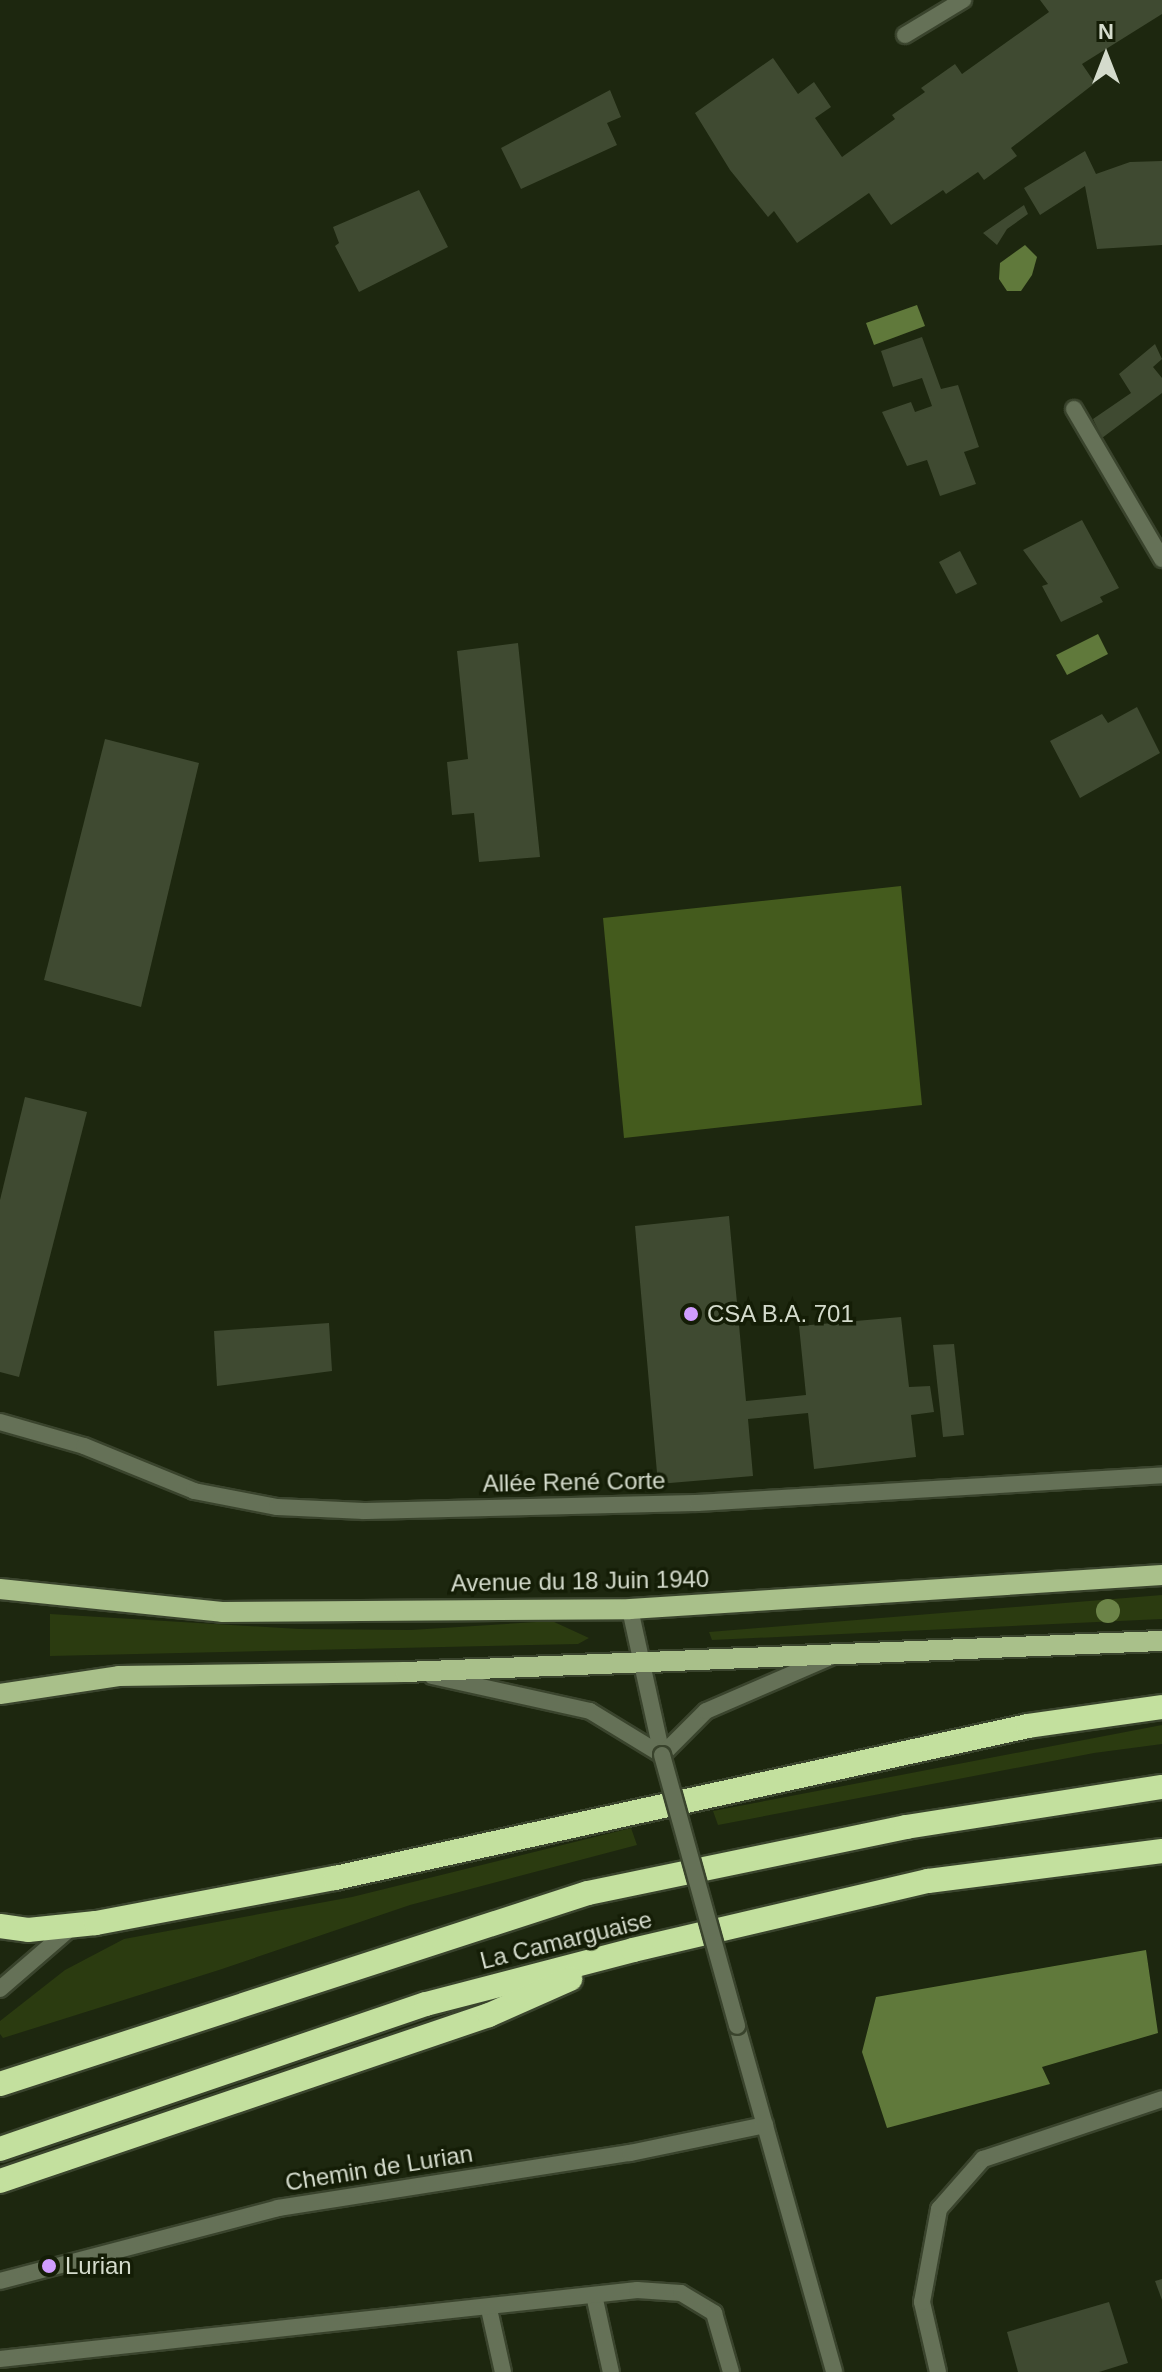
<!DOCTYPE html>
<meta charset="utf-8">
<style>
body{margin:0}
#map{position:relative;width:1162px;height:2372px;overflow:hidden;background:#1d270f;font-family:Helvetica,sans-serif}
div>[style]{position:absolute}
.green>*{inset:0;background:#2b3b10}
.forest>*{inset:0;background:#445b1d}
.water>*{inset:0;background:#60793b}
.building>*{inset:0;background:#3f4a31}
.roads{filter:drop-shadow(2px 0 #3a442d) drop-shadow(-2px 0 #3a442d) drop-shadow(0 2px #3a442d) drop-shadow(0 -2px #3a442d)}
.service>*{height:16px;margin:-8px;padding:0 8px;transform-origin:8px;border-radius:8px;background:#657157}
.minor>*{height:16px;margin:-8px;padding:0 8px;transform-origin:8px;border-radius:8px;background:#657157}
.tertiary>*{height:16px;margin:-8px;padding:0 8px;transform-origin:8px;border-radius:8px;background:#657157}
.primary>*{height:20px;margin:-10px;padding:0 10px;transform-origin:10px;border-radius:10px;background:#a9c08a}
.motorway>*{height:24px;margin:-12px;padding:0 12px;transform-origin:12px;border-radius:12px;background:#c3e09e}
.bridges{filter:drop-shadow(2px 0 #3a442d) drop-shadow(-2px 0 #3a442d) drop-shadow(0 2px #3a442d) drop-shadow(0 -2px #3a442d)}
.tertiary-bridge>*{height:16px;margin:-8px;padding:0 8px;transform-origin:8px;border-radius:8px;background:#657157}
.trees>*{width:24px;height:24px;margin:-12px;border-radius:50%;background:#6c8448}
.dots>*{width:22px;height:22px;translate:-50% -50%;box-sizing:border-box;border:4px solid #141d06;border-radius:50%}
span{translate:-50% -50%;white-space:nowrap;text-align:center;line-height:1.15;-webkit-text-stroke:7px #141d06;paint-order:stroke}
.poi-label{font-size:24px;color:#d4dbcc}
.left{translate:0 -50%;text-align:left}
.street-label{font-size:24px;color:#d4dbcc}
.north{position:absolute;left:1066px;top:16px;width:80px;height:80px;-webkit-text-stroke:6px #141d06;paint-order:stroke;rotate:0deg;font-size:22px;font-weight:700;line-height:32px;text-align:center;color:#d4dbcc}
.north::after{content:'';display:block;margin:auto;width:28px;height:36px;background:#d4dbcc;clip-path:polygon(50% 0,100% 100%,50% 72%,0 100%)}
</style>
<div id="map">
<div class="green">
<div style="clip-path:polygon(1162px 1595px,1162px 1619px,712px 1640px,709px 1632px)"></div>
<div style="clip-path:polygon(50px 1614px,299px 1629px,411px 1630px,552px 1621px,589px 1638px,578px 1644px,50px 1656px)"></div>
<div style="clip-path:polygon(1162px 1725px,1162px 1744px,1094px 1753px,718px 1825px,713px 1811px)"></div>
<div style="clip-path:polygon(631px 1828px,637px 1845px,410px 1905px,219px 1970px,3px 2038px,0 2034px,0 2021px,65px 1970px,124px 1939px,352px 1897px)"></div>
</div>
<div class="forest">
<div style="clip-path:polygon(901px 886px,922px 1105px,624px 1138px,603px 918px)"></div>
</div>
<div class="water">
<div style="clip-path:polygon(1025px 245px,1037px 257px,1032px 275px,1021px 291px,1007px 291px,999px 279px,1000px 263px)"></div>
<div style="clip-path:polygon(917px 305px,925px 326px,874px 345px,866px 323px)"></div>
<div style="clip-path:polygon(1098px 634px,1108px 654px,1067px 675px,1056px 655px)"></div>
<div style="clip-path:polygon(1146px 1950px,1158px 2033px,1042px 2067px,1050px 2084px,887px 2128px,862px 2052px,876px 1997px)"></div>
</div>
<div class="building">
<div style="clip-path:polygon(1040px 0,1162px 0,1162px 14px,1082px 64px,1095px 83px,1011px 148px,1017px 156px,984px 180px,978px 172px,946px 194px,943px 190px,891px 225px,869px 193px,797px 243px,774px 211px,768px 217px,730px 170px,695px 113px,773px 58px,798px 94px,814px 82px,831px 107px,815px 118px,842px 157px,895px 119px,892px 115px,925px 92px,921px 88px,955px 64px,962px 74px,1049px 12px)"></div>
<div style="clip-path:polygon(610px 90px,621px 117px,607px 123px,617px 145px,521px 189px,501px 148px)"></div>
<div style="clip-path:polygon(1085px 151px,1096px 174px,1130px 162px,1162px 161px,1162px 245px,1097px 249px,1085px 186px,1040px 215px,1024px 188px)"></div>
<div style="clip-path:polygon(419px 190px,448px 247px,359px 292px,335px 246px,339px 243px,333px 227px)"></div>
<div style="clip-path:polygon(1024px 205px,1028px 214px,1007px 229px,997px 245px,983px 233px)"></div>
<div style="clip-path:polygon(922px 337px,941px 389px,958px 385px,979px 447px,964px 452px,976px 484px,940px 496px,927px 460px,907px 466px,882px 412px,911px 402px,915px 412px,932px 406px,922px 378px,893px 387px,881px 351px)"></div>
<div style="clip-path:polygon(1155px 344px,1162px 359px,1153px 367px,1162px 378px,1162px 393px,1102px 438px,1093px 419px,1131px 393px,1119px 374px)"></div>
<div style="clip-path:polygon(1082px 520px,1119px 588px,1100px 597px,1103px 602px,1061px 622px,1042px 586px,1048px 584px,1023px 550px)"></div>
<div style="clip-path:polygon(960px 551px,977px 584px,956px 594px,939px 562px)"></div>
<div style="clip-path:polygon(518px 643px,540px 857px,479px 862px,474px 813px,452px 815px,447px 762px,468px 759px,457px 651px)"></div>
<div style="clip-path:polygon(1137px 707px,1160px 753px,1080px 798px,1050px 741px,1102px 714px,1108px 723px)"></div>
<div style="clip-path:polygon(105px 739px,199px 763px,141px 1007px,44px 980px)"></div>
<div style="clip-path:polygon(25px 1097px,87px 1112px,19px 1377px,0 1372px,0 1200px)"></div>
<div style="clip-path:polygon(729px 1216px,746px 1401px,806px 1395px,799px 1326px,901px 1317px,909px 1387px,930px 1386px,934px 1412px,911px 1415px,916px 1457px,814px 1469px,808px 1413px,748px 1419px,753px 1476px,658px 1484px,635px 1226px)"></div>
<div style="clip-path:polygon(329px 1323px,332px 1371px,217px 1386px,214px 1331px)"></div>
<div style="clip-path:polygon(954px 1344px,964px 1435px,943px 1437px,933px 1345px)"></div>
<div style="clip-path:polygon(1162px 2279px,1162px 2300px,1155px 2281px)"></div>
<div style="clip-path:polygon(1109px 2302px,1128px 2363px,1099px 2372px,1018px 2372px,1007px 2332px)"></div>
</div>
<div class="roads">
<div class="service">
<div style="left:0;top:1989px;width:96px;rotate:-40.8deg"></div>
<div style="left:594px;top:2295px;width:79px;rotate:77.6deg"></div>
<div style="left:489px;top:2309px;width:65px;rotate:77.5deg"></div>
<div style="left:938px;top:2372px;width:72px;rotate:-102.9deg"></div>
<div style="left:922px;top:2302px;width:95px;rotate:-79.6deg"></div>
<div style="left:939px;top:2209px;width:67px;rotate:-48.7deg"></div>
<div style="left:983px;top:2159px;width:189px;rotate:-18.5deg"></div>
</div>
<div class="minor">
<div style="left:905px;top:35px;width:68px;rotate:-31.1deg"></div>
<div style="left:1074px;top:409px;width:174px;rotate:59.6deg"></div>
<div style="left:0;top:1422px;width:87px;rotate:15.9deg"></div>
<div style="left:84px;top:1446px;width:119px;rotate:22.2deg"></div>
<div style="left:194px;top:1491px;width:85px;rotate:10.9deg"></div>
<div style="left:277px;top:1507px;width:87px;rotate:2.6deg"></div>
<div style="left:364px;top:1511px;width:333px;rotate:-1.4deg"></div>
<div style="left:697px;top:1503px;width:466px;rotate:-3.4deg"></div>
<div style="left:0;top:2281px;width:287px;rotate:-14.7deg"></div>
<div style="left:278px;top:2208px;width:356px;rotate:-8.9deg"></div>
<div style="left:630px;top:2153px;width:138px;rotate:-11.7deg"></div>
<div style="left:0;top:2359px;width:641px;rotate:-6.18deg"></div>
<div style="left:637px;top:2290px;width:44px;rotate:3.9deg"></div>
<div style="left:681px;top:2293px;width:39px;rotate:31deg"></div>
<div style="left:714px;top:2313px;width:61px;rotate:73.9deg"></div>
</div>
<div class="tertiary">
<div style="left:630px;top:1609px;width:149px;rotate:77.6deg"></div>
<div style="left:432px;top:1676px;width:162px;rotate:12.5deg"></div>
<div style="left:590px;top:1711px;width:84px;rotate:31.4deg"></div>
<div style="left:662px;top:1755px;width:62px;rotate:-45deg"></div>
<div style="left:706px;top:1711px;width:136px;rotate:-23.4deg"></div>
<div style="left:737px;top:2026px;width:359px;rotate:74.3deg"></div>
</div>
<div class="primary">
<div style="left:0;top:1589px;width:223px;rotate:5.9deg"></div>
<div style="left:222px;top:1612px;width:408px;rotate:-0.4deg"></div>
<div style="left:630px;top:1609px;width:533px;rotate:-3.66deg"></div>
<div style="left:0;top:1694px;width:120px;rotate:-8.6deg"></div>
<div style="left:119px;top:1676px;width:286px;rotate:-0.8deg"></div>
<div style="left:405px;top:1672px;width:758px;rotate:-2.35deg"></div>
</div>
<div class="motorway">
<div style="left:0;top:1926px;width:28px;rotate:8deg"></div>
<div style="left:28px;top:1930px;width:68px;rotate:-5.9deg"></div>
<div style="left:96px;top:1923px;width:243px;rotate:-10.7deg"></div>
<div style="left:335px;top:1878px;width:709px;rotate:-12.37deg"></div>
<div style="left:1028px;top:1726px;width:135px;rotate:-8.1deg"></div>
<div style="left:0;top:2084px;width:618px;rotate:-18deg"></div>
<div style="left:588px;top:1893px;width:325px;rotate:-11.7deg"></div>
<div style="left:906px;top:1827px;width:259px;rotate:-8.9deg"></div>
<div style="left:0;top:2149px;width:450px;rotate:-18.8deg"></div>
<div style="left:426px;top:2004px;width:214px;rotate:-14.6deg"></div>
<div style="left:633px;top:1950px;width:303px;rotate:-13.2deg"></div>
<div style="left:928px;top:1881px;width:236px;rotate:-7.3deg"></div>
<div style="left:0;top:2181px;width:516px;rotate:-18.75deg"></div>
<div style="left:489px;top:2015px;width:89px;rotate:-24deg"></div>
</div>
</div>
<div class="bridges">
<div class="tertiary-bridge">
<div style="left:662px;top:1755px;width:281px;rotate:74.5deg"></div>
</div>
</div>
<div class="trees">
<div style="left:1108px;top:1611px"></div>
</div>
<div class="dots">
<div style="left:691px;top:1314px;background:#d09dff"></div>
<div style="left:49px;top:2266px;background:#d09dff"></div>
</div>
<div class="poi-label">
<span class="left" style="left:707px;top:1314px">CSA B.A. 701</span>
<span class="left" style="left:65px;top:2266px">Lurian</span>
</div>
<div class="street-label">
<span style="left:574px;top:1482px;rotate:-1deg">Allée René Corte</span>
<span style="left:580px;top:1581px;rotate:-1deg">Avenue du 18 Juin 1940</span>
<span style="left:566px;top:1940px;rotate:-14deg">La Camarguaise</span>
<span style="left:379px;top:2168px;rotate:-9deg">Chemin de Lurian</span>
</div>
<div class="north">N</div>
</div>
